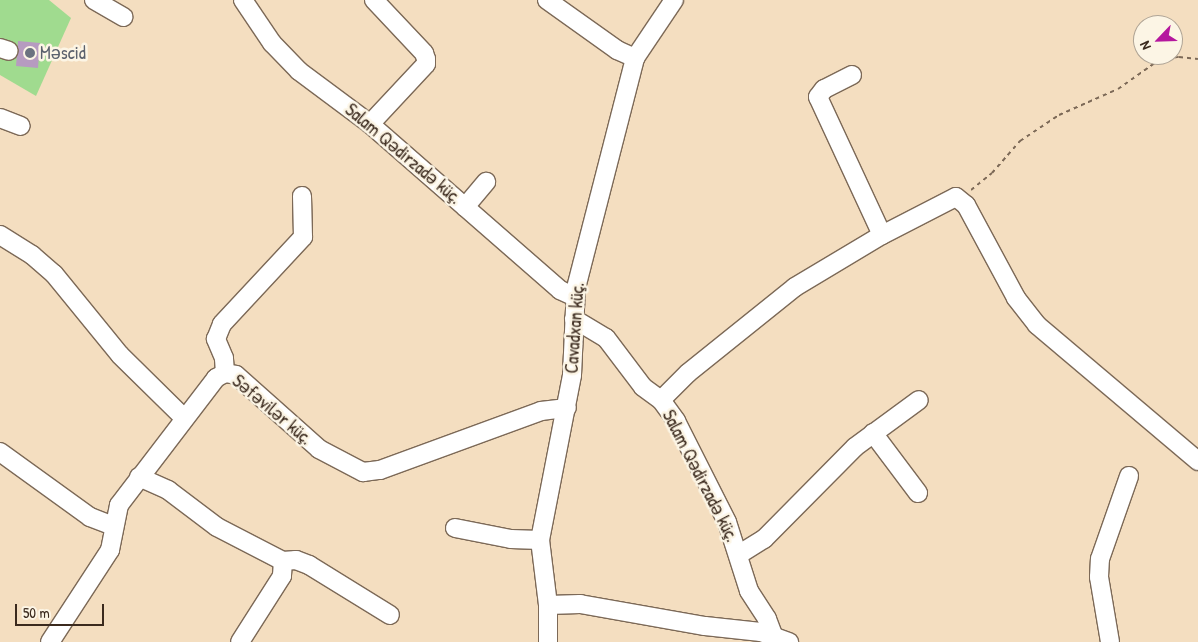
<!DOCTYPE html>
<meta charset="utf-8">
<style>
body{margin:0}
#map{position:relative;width:1198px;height:642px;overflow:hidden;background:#f4dec0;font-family:"Patrick Hand",sans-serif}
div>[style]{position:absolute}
.green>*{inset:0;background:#a0db8f}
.building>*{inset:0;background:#b69bc0}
.path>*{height:2px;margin-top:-1px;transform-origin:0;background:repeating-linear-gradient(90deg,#7c6957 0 4px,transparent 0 8px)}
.roads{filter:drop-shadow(1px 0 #7c6957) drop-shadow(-1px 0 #7c6957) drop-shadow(0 1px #7c6957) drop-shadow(0 -1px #7c6957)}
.minor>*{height:18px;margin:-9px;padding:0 9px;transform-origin:9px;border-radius:9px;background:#fff}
.dots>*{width:14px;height:14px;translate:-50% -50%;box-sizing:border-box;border:2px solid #fcf5e5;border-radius:50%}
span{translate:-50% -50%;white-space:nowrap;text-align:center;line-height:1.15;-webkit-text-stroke:5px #fcf5e5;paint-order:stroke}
.worship-label{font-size:18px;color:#5b616d}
.left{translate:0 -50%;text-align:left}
.street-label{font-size:18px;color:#3b2a1e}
.north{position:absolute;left:1133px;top:15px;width:50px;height:50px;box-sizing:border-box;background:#fcf5e5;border:1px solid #afa495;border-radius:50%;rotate:246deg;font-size:14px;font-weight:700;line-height:20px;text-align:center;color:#3b2a1e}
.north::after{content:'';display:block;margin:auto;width:18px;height:22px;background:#b5179e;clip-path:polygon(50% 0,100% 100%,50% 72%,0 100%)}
.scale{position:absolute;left:15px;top:604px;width:89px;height:22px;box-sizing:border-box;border:2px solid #3b2a1e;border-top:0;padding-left:6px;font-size:15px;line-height:18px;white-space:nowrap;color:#3b2a1e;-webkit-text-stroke:4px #fcf5e5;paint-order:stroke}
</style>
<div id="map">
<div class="green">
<div style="clip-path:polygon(0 0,49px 0,71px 18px,36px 96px,0 75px)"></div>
</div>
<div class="building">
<div style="clip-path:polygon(18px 41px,40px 43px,38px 68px,16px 66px)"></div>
</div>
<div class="path">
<div style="left:971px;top:190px;width:27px;rotate:-39deg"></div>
<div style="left:992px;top:173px;width:43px;rotate:-48.8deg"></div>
<div style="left:1020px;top:141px;width:47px;rotate:-33.7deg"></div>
<div style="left:1059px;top:115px;width:64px;rotate:-23.8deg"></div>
<div style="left:1118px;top:89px;width:50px;rotate:-35.3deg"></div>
<div style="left:1159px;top:60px;width:20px;rotate:-9deg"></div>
<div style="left:1179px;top:57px;width:19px;rotate:6deg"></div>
</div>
<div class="roads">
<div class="minor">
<div style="left:94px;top:0;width:34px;rotate:30deg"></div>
<div style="left:243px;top:0;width:52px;rotate:56deg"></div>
<div style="left:272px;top:43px;width:39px;rotate:46deg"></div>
<div style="left:299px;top:71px;width:89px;rotate:36.7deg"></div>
<div style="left:370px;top:124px;width:252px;rotate:41.1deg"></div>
<div style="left:560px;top:290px;width:17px;rotate:25deg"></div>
<div style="left:547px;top:0;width:86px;rotate:35.5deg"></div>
<div style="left:617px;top:50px;width:20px;rotate:24deg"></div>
<div style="left:0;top:48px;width:9px;rotate:18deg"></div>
<div style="left:852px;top:75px;width:31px;rotate:153deg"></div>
<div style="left:824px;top:89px;width:10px;rotate:127deg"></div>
<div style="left:818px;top:97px;width:152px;rotate:65.1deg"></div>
<div style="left:0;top:118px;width:22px;rotate:21deg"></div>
<div style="left:370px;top:124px;width:82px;rotate:-47deg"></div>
<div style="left:426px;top:64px;width:5px;rotate:-90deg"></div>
<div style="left:426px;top:59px;width:6px;rotate:-108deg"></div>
<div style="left:424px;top:53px;width:73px;rotate:-133.3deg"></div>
<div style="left:465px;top:207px;width:33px;rotate:-50deg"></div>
<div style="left:0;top:235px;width:38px;rotate:32deg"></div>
<div style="left:32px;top:255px;width:29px;rotate:41deg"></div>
<div style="left:54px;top:274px;width:104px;rotate:50.8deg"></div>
<div style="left:120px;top:355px;width:90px;rotate:44.5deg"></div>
<div style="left:574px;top:319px;width:37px;rotate:31deg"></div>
<div style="left:606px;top:338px;width:61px;rotate:52.9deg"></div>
<div style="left:643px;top:387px;width:22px;rotate:36deg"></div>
<div style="left:661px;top:400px;width:26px;rotate:54deg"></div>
<div style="left:676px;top:421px;width:113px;rotate:63.2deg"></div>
<div style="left:727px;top:522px;width:72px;rotate:72.3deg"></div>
<div style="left:749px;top:591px;width:33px;rotate:57deg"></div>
<div style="left:767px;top:619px;width:17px;rotate:69deg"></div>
<div style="left:225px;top:373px;width:15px;rotate:-94deg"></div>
<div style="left:224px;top:358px;width:21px;rotate:-113deg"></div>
<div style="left:216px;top:339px;width:16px;rotate:-68deg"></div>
<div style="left:222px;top:324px;width:119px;rotate:-47deg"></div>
<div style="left:303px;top:237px;width:41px;rotate:-91.4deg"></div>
<div style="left:661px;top:400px;width:38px;rotate:-45deg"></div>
<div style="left:688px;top:373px;width:137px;rotate:-38.8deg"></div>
<div style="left:795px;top:287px;width:101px;rotate:-30.9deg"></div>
<div style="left:882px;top:235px;width:83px;rotate:-27.2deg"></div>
<div style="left:956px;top:197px;width:13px;rotate:39deg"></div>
<div style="left:966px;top:205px;width:106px;rotate:61.7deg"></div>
<div style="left:1016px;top:298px;width:34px;rotate:52deg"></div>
<div style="left:1037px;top:325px;width:211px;rotate:40.2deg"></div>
<div style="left:873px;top:433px;width:75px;rotate:53.1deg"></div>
<div style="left:0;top:452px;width:111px;rotate:35.8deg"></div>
<div style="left:90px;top:517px;width:26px;rotate:21deg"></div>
<div style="left:139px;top:477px;width:32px;rotate:24deg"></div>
<div style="left:168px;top:490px;width:61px;rotate:37.1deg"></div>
<div style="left:217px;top:527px;width:74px;rotate:27.3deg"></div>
<div style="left:283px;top:561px;width:15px;rotate:94deg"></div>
<div style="left:282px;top:576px;width:78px;rotate:122.5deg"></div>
<div style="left:455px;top:528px;width:57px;rotate:11.1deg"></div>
<div style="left:511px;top:539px;width:29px;rotate:2deg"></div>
<div style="left:738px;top:555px;width:31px;rotate:-32deg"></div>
<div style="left:764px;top:539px;width:129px;rotate:-45.3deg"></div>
<div style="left:855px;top:447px;width:79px;rotate:-36.3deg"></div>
<div style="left:283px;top:561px;width:13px;rotate:-4deg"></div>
<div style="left:296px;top:560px;width:14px;rotate:21deg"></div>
<div style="left:309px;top:565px;width:95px;rotate:31.7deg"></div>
<div style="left:548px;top:605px;width:32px;rotate:-2deg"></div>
<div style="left:580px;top:604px;width:127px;rotate:10deg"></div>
<div style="left:705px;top:626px;width:56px;rotate:6.1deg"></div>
<div style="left:761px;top:632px;width:30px;rotate:20deg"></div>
<div style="left:50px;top:642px;width:110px;rotate:-56.9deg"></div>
<div style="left:110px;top:550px;width:46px;rotate:-78.7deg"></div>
<div style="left:119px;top:505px;width:160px;rotate:-52.6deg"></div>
<div style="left:216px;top:378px;width:10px;rotate:-29deg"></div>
<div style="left:225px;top:373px;width:11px;rotate:10deg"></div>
<div style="left:236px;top:375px;width:111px;rotate:41.7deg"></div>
<div style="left:319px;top:449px;width:50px;rotate:27.6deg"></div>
<div style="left:363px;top:472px;width:17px;rotate:-7deg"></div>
<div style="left:380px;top:470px;width:171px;rotate:-20.1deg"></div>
<div style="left:541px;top:411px;width:26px;rotate:-7deg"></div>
<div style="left:548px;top:642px;width:37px;rotate:-90deg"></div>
<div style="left:548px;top:605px;width:65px;rotate:-97deg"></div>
<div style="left:540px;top:540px;width:168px;rotate:-79deg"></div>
<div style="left:572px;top:375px;width:87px;rotate:-87.4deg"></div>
<div style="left:576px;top:288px;width:237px;rotate:-75.6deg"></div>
<div style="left:635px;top:58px;width:70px;rotate:-56.1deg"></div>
<div style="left:1110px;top:642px;width:66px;rotate:-99.6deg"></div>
<div style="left:1099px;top:577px;width:18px;rotate:-87deg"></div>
<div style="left:1100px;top:559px;width:88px;rotate:-70.7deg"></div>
</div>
</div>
<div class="dots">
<div style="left:30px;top:53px;background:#6b7280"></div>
</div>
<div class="worship-label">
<span class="left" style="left:40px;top:53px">Məscid</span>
</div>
<div class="street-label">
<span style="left:403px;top:154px;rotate:40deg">Salam Qədirzadə küç.</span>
<span style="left:575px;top:328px;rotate:-86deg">Cavadxan küç.</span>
<span style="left:272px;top:410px;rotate:40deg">Səfəvilər küç.</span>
<span style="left:700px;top:476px;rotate:63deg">Salam Qədirzadə küç.</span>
</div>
<div class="north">N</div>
<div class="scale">50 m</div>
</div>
